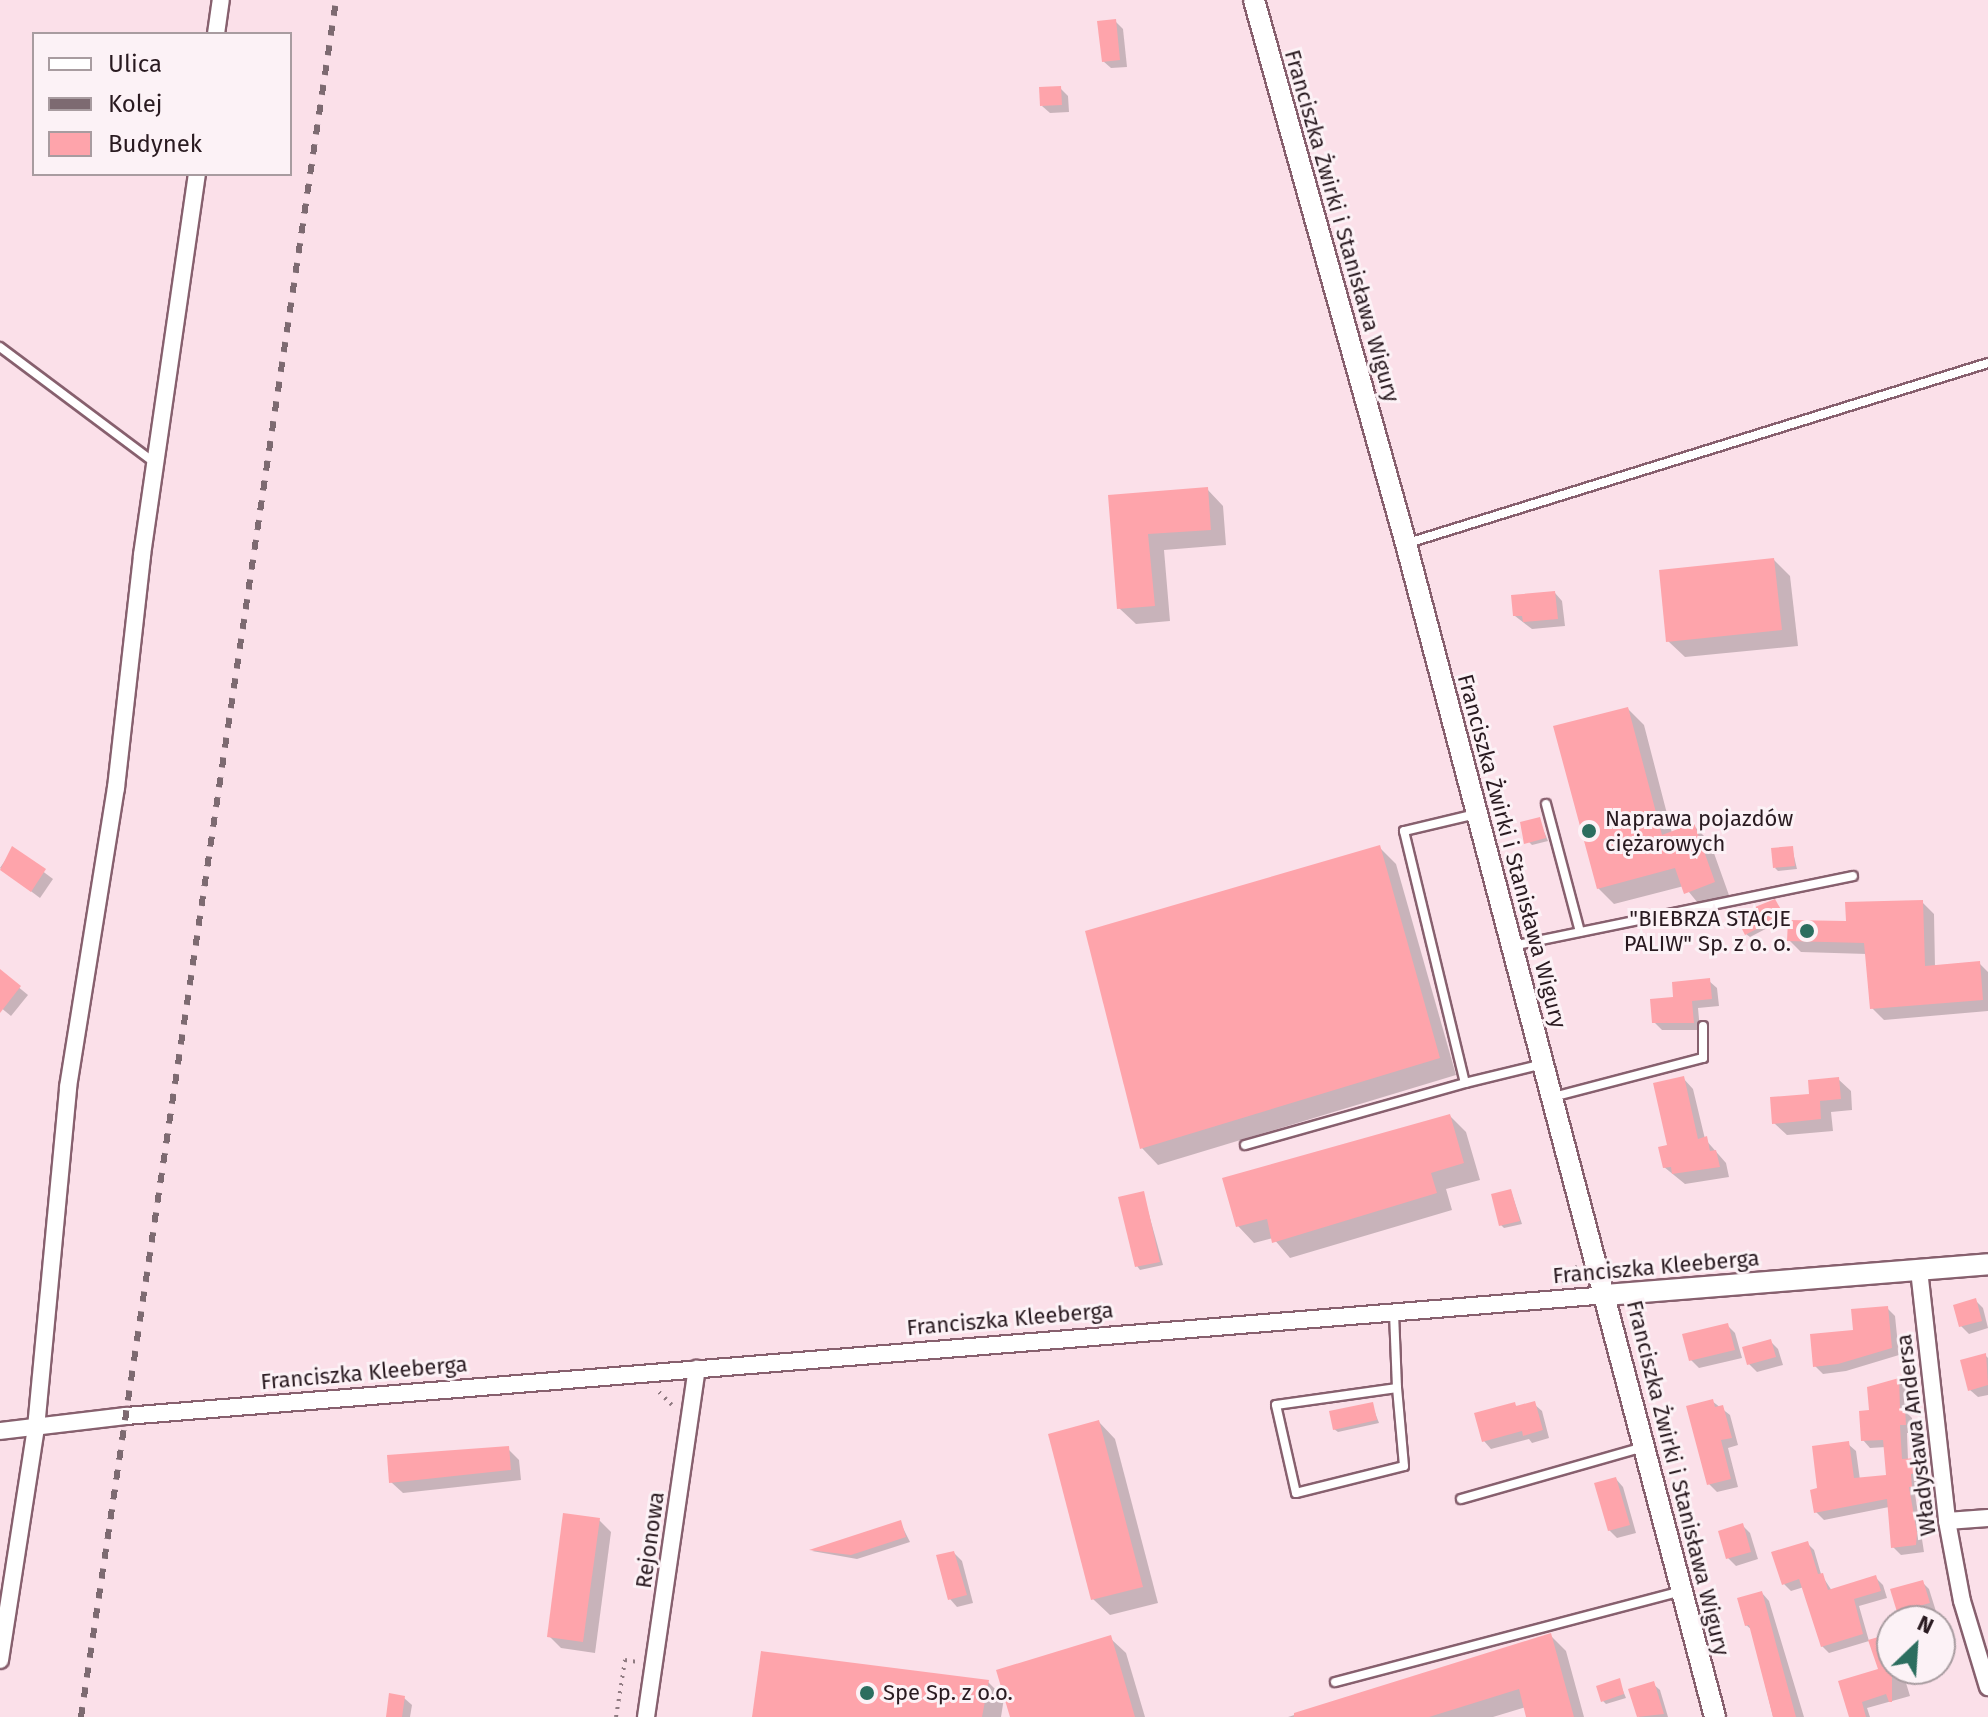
<!DOCTYPE html>
<meta charset="utf-8">
<style>
body{margin:0}
#map{position:relative;width:1988px;height:1717px;overflow:hidden;background:#fbe0e9;font-family:"Fira Sans",sans-serif}
div>[style]{position:absolute}
.shadow>*{inset:0;background:#0003}
.building>*{inset:0;background:#fea4ab}
.path>*{height:4px;margin-top:-2px;transform-origin:0;background:repeating-linear-gradient(90deg,#907b82 0 2px,transparent 0 8px)}
.roads{filter:drop-shadow(2px 0 #87606e) drop-shadow(-2px 0 #87606e) drop-shadow(0 2px #87606e) drop-shadow(0 -2px #87606e)}
.service>*{height:8px;margin:-4px;padding:0 4px;transform-origin:4px;border-radius:4px;background:#fff}
.minor>*{height:16px;margin:-8px;padding:0 8px;transform-origin:8px;border-radius:8px;background:#fff}
.tertiary>*{height:20px;margin:-10px;padding:0 10px;transform-origin:10px;border-radius:10px;background:#fff}
.rail>*{height:6px;margin-top:-3px;transform-origin:0;background:repeating-linear-gradient(90deg,#7d6a71 0 10px,transparent 0 20px)}
.dots>*{width:22px;height:22px;translate:-50% -50%;box-sizing:border-box;border:4px solid #fcf2f6;border-radius:50%}
span{translate:-50% -50%;white-space:nowrap;text-align:center;line-height:1.15;-webkit-text-stroke:6px #fcf2f6;paint-order:stroke}
.street-label{font-size:22px;color:#291a20}
.poi-label{font-size:22px;color:#291a20}
.left{translate:0 -50%;text-align:left}
.right{translate:-100% -50%;text-align:right}
.legend{position:absolute;left:32px;top:32px;width:260px;height:144px;box-sizing:border-box;background:#fcf2f6;border:2px solid #a89ca0;margin:0;padding:10px 14px;list-style:none;font-size:24px;color:#291a20}
.legend li{display:flex;align-items:center;gap:16px;height:40px}
.legend b{width:40px;border:2px solid #a89ca0}
.north{position:absolute;left:1876px;top:1605px;width:80px;height:80px;box-sizing:border-box;background:#fcf2f6;border:2px solid #a89ca0;border-radius:50%;rotate:25deg;font-size:22px;font-weight:700;line-height:32px;text-align:center;color:#291a20}
.north::after{content:'';display:block;margin:auto;width:28px;height:36px;background:#2c6e5f;clip-path:polygon(50% 0,100% 100%,50% 72%,0 100%)}
</style>
<div id="map">
<div class="shadow">
<div style="clip-path:polygon(1115px 21px,1123px 29px,1127px 67px,1111px 68px,1103px 61px)"></div>
<div style="clip-path:polygon(1060px 88px,1068px 96px,1069px 112px,1050px 113px,1042px 106px)"></div>
<div style="clip-path:polygon(1207px 489px,1223px 506px,1226px 545px,1164px 550px,1170px 621px,1136px 624px,1119px 608px,1110px 497px)"></div>
<div style="clip-path:polygon(1774px 560px,1790px 576px,1798px 646px,1685px 657px,1668px 641px)"></div>
<div style="clip-path:polygon(1555px 593px,1562px 601px,1565px 626px,1532px 629px,1515px 616px)"></div>
<div style="clip-path:polygon(1628px 709px,1644px 725px,1672px 833px,1694px 826px,1710px 842px,1730px 898px,1702px 908px,1684px 886px,1614px 904px,1598px 888px)"></div>
<div style="clip-path:polygon(1539px 820px,1548px 841px,1532px 845px,1529px 842px)"></div>
<div style="clip-path:polygon(1380px 848px,1396px 864px,1456px 1075px,1158px 1165px,1142px 1148px,1087px 933px)"></div>
<div style="clip-path:polygon(1792px 848px,1797px 869px,1778px 871px,1775px 868px)"></div>
<div style="clip-path:polygon(13px 849px,53px 879px,40px 898px,0 868px)"></div>
<div style="clip-path:polygon(1922px 902px,1934px 914px,1935px 967px,1979px 963px,1988px 972px,1988px 1011px,1884px 1020px,1872px 1008px,1867px 954px,1801px 952px,1789px 940px)"></div>
<div style="clip-path:polygon(1778px 905px,1785px 919px,1750px 937px,1746px 934px)"></div>
<div style="clip-path:polygon(0 972px,28px 995px,11px 1016px,0 1007px)"></div>
<div style="clip-path:polygon(1709px 981px,1717px 988px,1719px 1006px,1698px 1008px,1700px 1030px,1662px 1030px,1654px 1022px,1675px 999px)"></div>
<div style="clip-path:polygon(1683px 1078px,1693px 1089px,1705px 1139px,1726px 1163px,1729px 1177px,1685px 1184px,1664px 1167px)"></div>
<div style="clip-path:polygon(1838px 1079px,1851px 1091px,1852px 1110px,1831px 1112px,1833px 1131px,1787px 1135px,1774px 1123px)"></div>
<div style="clip-path:polygon(1450px 1116px,1466px 1132px,1480px 1180px,1446px 1189px,1452px 1210px,1290px 1258px,1273px 1238px,1254px 1243px,1238px 1226px)"></div>
<div style="clip-path:polygon(1511px 1191px,1522px 1224px,1504px 1228px,1501px 1225px)"></div>
<div style="clip-path:polygon(1143px 1193px,1163px 1265px,1140px 1270px,1137px 1266px)"></div>
<div style="clip-path:polygon(1975px 1300px,1983px 1308px,1988px 1328px,1969px 1334px,1961px 1326px)"></div>
<div style="clip-path:polygon(1887px 1308px,1895px 1316px,1899px 1355px,1846px 1371px,1823px 1374px,1815px 1366px)"></div>
<div style="clip-path:polygon(1727px 1325px,1735px 1333px,1742px 1358px,1699px 1368px,1691px 1360px)"></div>
<div style="clip-path:polygon(1770px 1341px,1778px 1349px,1783px 1365px,1757px 1372px,1749px 1364px)"></div>
<div style="clip-path:polygon(1985px 1355px,1988px 1358px,1988px 1395px,1978px 1397px,1970px 1390px)"></div>
<div style="clip-path:polygon(1898px 1380px,1906px 1387px,1907px 1413px,1912px 1418px,1913px 1432px,1907px 1433px,1908px 1460px,1915px 1460px,1923px 1468px,1924px 1481px,1918px 1481px,1919px 1494px,1915px 1494px,1924px 1552px,1901px 1555px,1893px 1547px,1889px 1507px,1824px 1520px,1816px 1512px,1820px 1489px,1848px 1444px,1856px 1451px,1860px 1480px,1888px 1477px,1886px 1447px,1870px 1448px,1863px 1440px,1871px 1412px)"></div>
<div style="clip-path:polygon(1712px 1401px,1730px 1415px,1738px 1445px,1728px 1448px,1738px 1487px,1717px 1492px,1709px 1484px)"></div>
<div style="clip-path:polygon(1514px 1404px,1519px 1408px,1534px 1404px,1542px 1411px,1549px 1438px,1532px 1443px,1529px 1439px,1491px 1449px,1484px 1441px)"></div>
<div style="clip-path:polygon(1372px 1405px,1379px 1423px,1338px 1432px,1334px 1429px)"></div>
<div style="clip-path:polygon(1099px 1422px,1115px 1439px,1158px 1603px,1110px 1615px,1093px 1599px)"></div>
<div style="clip-path:polygon(508px 1449px,519px 1460px,521px 1480px,403px 1493px,391px 1482px)"></div>
<div style="clip-path:polygon(1616px 1479px,1623px 1487px,1636px 1533px,1617px 1538px,1609px 1530px)"></div>
<div style="clip-path:polygon(599px 1520px,611px 1532px,595px 1653px,561px 1648px,549px 1636px)"></div>
<div style="clip-path:polygon(900px 1522px,910px 1542px,857px 1559px,812px 1551px)"></div>
<div style="clip-path:polygon(1743px 1526px,1750px 1533px,1758px 1559px,1736px 1566px,1728px 1558px)"></div>
<div style="clip-path:polygon(1807px 1543px,1814px 1550px,1821px 1574px,1832px 1591px,1876px 1578px,1883px 1585px,1887px 1598px,1859px 1606px,1869px 1641px,1829px 1653px,1822px 1646px,1804px 1587px,1791px 1591px,1784px 1584px)"></div>
<div style="clip-path:polygon(954px 1553px,962px 1561px,973px 1603px,957px 1607px,950px 1599px)"></div>
<div style="clip-path:polygon(1922px 1582px,1929px 1589px,1939px 1621px,1902px 1621px,1893px 1590px)"></div>
<div style="clip-path:polygon(1762px 1593px,1769px 1601px,1804px 1717px,1773px 1717px,1752px 1630px,1746px 1625px)"></div>
<div style="clip-path:polygon(1940px 1626px,1949px 1659px,1940px 1662px)"></div>
<div style="clip-path:polygon(1550px 1635px,1566px 1651px,1584px 1717px,1528px 1717px,1526px 1707px,1493px 1717px,1288px 1717px)"></div>
<div style="clip-path:polygon(1892px 1635px,1892px 1669px,1916px 1669px,1903px 1673px,1910px 1696px,1867px 1708px,1870px 1717px,1851px 1717px,1880px 1671px)"></div>
<div style="clip-path:polygon(1110px 1638px,1126px 1653px,1145px 1717px,1012px 1717px)"></div>
<div style="clip-path:polygon(1619px 1681px,1626px 1698px,1606px 1704px,1603px 1701px)"></div>
<div style="clip-path:polygon(988px 1682px,1004px 1698px,1001px 1717px,754px 1717px)"></div>
<div style="clip-path:polygon(1653px 1684px,1660px 1690px,1668px 1717px,1639px 1717px,1631px 1691px)"></div>
<div style="clip-path:polygon(404px 1698px,412px 1705px,410px 1717px,388px 1717px)"></div>
</div>
<div class="building">
<div style="clip-path:polygon(1116px 19px,1120px 60px,1102px 62px,1097px 21px)"></div>
<div style="clip-path:polygon(1061px 86px,1062px 105px,1040px 106px,1039px 87px)"></div>
<div style="clip-path:polygon(1208px 487px,1211px 530px,1148px 534px,1155px 606px,1117px 609px,1108px 495px)"></div>
<div style="clip-path:polygon(1774px 558px,1782px 630px,1666px 642px,1659px 570px)"></div>
<div style="clip-path:polygon(1555px 591px,1558px 619px,1523px 622px,1522px 616px,1513px 616px,1511px 595px)"></div>
<div style="clip-path:polygon(1628px 707px,1662px 835px,1694px 823px,1715px 882px,1684px 894px,1675px 868px,1597px 889px,1553px 726px)"></div>
<div style="clip-path:polygon(1540px 817px,1546px 838px,1524px 844px,1520px 822px)"></div>
<div style="clip-path:polygon(1380px 845px,1440px 1058px,1140px 1149px,1085px 931px)"></div>
<div style="clip-path:polygon(12px 846px,46px 869px,31px 892px,0 870px)"></div>
<div style="clip-path:polygon(1793px 846px,1795px 866px,1773px 868px,1771px 848px)"></div>
<div style="clip-path:polygon(1775px 899px,1784px 915px,1745px 935px,1735px 915px)"></div>
<div style="clip-path:polygon(1923px 900px,1925px 966px,1980px 961px,1983px 1000px,1870px 1009px,1864px 943px,1787px 941px,1788px 920px,1846px 921px,1845px 902px)"></div>
<div style="clip-path:polygon(0 969px,21px 986px,0 1013px)"></div>
<div style="clip-path:polygon(1710px 978px,1712px 999px,1692px 1001px,1694px 1023px,1652px 1023px,1650px 999px,1673px 997px,1672px 982px)"></div>
<div style="clip-path:polygon(1684px 1076px,1698px 1139px,1707px 1136px,1710px 1151px,1716px 1150px,1720px 1167px,1672px 1174px,1671px 1167px,1663px 1168px,1658px 1147px,1667px 1145px,1653px 1083px)"></div>
<div style="clip-path:polygon(1839px 1077px,1841px 1099px,1820px 1101px,1821px 1119px,1772px 1124px,1770px 1097px,1809px 1094px,1808px 1080px)"></div>
<div style="clip-path:polygon(1450px 1114px,1464px 1163px,1431px 1173px,1437px 1193px,1272px 1243px,1267px 1219px,1236px 1227px,1222px 1178px)"></div>
<div style="clip-path:polygon(1511px 1189px,1520px 1221px,1499px 1226px,1491px 1194px)"></div>
<div style="clip-path:polygon(1144px 1191px,1160px 1262px,1135px 1267px,1118px 1197px)"></div>
<div style="clip-path:polygon(1976px 1298px,1982px 1321px,1959px 1327px,1953px 1305px)"></div>
<div style="clip-path:polygon(1888px 1306px,1892px 1348px,1838px 1364px,1813px 1367px,1810px 1334px,1853px 1330px,1851px 1309px)"></div>
<div style="clip-path:polygon(1728px 1323px,1735px 1350px,1689px 1361px,1682px 1334px)"></div>
<div style="clip-path:polygon(1771px 1339px,1776px 1357px,1747px 1365px,1742px 1347px)"></div>
<div style="clip-path:polygon(1986px 1353px,1988px 1385px,1968px 1391px,1960px 1360px)"></div>
<div style="clip-path:polygon(1899px 1378px,1900px 1408px,1905px 1408px,1906px 1425px,1900px 1425px,1902px 1459px,1916px 1458px,1917px 1473px,1911px 1474px,1912px 1487px,1909px 1487px,1917px 1533px,1916px 1545px,1891px 1548px,1887px 1499px,1814px 1513px,1810px 1490px,1817px 1488px,1812px 1446px,1849px 1441px,1854px 1478px,1886px 1475px,1883px 1440px,1861px 1441px,1859px 1411px,1869px 1410px,1867px 1387px)"></div>
<div style="clip-path:polygon(1713px 1399px,1715px 1407px,1723px 1405px,1732px 1438px,1721px 1440px,1731px 1479px,1707px 1485px,1686px 1406px)"></div>
<div style="clip-path:polygon(1535px 1401px,1543px 1430px,1523px 1436px,1522px 1431px,1482px 1442px,1474px 1413px,1515px 1402px,1516px 1406px)"></div>
<div style="clip-path:polygon(1373px 1402px,1377px 1420px,1333px 1430px,1329px 1411px)"></div>
<div style="clip-path:polygon(1099px 1420px,1143px 1587px,1091px 1600px,1048px 1434px)"></div>
<div style="clip-path:polygon(509px 1446px,511px 1470px,389px 1483px,387px 1455px)"></div>
<div style="clip-path:polygon(1616px 1477px,1630px 1525px,1608px 1531px,1594px 1483px)"></div>
<div style="clip-path:polygon(563px 1513px,600px 1518px,583px 1642px,547px 1637px)"></div>
<div style="clip-path:polygon(901px 1520px,906px 1537px,851px 1555px,809px 1550px)"></div>
<div style="clip-path:polygon(1743px 1523px,1751px 1552px,1726px 1559px,1718px 1531px)"></div>
<div style="clip-path:polygon(1808px 1541px,1818px 1574px,1823px 1573px,1828px 1590px,1876px 1575px,1881px 1591px,1854px 1599px,1863px 1634px,1821px 1647px,1799px 1579px,1782px 1585px,1771px 1552px)"></div>
<div style="clip-path:polygon(954px 1551px,967px 1595px,948px 1600px,936px 1555px)"></div>
<div style="clip-path:polygon(1923px 1580px,1930px 1603px,1897px 1612px,1890px 1589px)"></div>
<div style="clip-path:polygon(1762px 1591px,1776px 1644px,1796px 1717px,1773px 1717px,1749px 1625px,1745px 1626px,1737px 1598px)"></div>
<div style="clip-path:polygon(1551px 1633px,1574px 1717px,1526px 1717px,1519px 1689px,1429px 1717px,1294px 1717px,1294px 1713px)"></div>
<div style="clip-path:polygon(1892px 1633px,1892px 1702px,1889px 1702px,1886px 1694px,1862px 1702px,1866px 1717px,1849px 1717px,1838px 1681px,1878px 1669px,1868px 1640px)"></div>
<div style="clip-path:polygon(1111px 1635px,1135px 1717px,1010px 1717px,996px 1670px)"></div>
<div style="clip-path:polygon(761px 1651px,989px 1680px,982px 1717px,752px 1717px)"></div>
<div style="clip-path:polygon(1620px 1678px,1624px 1694px,1601px 1702px,1596px 1686px)"></div>
<div style="clip-path:polygon(1654px 1681px,1664px 1714px,1637px 1717px,1628px 1689px)"></div>
<div style="clip-path:polygon(389px 1693px,405px 1696px,402px 1717px,386px 1717px)"></div>
</div>
<div class="path">
<div style="left:1564px;top:1283px;width:7px;rotate:-98deg"></div>
<div style="left:1563px;top:1276px;width:17px;rotate:-33deg"></div>
<div style="left:659px;top:1392px;width:18px;rotate:45deg"></div>
<div style="left:616px;top:1717px;width:58px;rotate:-81deg"></div>
<div style="left:625px;top:1660px;width:12px;rotate:9deg"></div>
</div>
<div class="roads">
<div class="service">
<div style="left:0;top:347px;width:194px;rotate:36.8deg"></div>
<div style="left:1408px;top:543px;width:607px;rotate:-17.24deg"></div>
<div style="left:1546px;top:804px;width:132px;rotate:75.1deg"></div>
<div style="left:1476px;top:814px;width:74px;rotate:166.7deg"></div>
<div style="left:1404px;top:831px;width:259px;rotate:76.4deg"></div>
<div style="left:1465px;top:1083px;width:80px;rotate:-13.7deg"></div>
<div style="left:1512px;top:946px;width:348px;rotate:-11.6deg"></div>
<div style="left:1553px;top:1097px;width:155px;rotate:-14.6deg"></div>
<div style="left:1703px;top:1058px;width:32px;rotate:-90deg"></div>
<div style="left:1245px;top:1145px;width:229px;rotate:-15.7deg"></div>
<div style="left:1394px;top:1313px;width:75px;rotate:87.7deg"></div>
<div style="left:1397px;top:1388px;width:122px;rotate:172deg"></div>
<div style="left:1276px;top:1405px;width:90px;rotate:77.2deg"></div>
<div style="left:1296px;top:1493px;width:111px;rotate:-14deg"></div>
<div style="left:1404px;top:1466px;width:78px;rotate:-95.1deg"></div>
<div style="left:1461px;top:1499px;width:190px;rotate:-15.9deg"></div>
<div style="left:1335px;top:1682px;width:359px;rotate:-14.7deg"></div>
</div>
<div class="minor">
<div style="left:216px;top:34px;width:34px;rotate:-82deg"></div>
<div style="left:1919px;top:1270px;width:253px;rotate:83.6deg"></div>
<div style="left:1947px;top:1521px;width:81px;rotate:79.4deg"></div>
<div style="left:1962px;top:1601px;width:90px;rotate:73.2deg"></div>
<div style="left:0;top:1431px;width:127px;rotate:-6.8deg"></div>
<div style="left:126px;top:1416px;width:1485px;rotate:-4.67deg"></div>
<div style="left:1947px;top:1521px;width:41px;rotate:-4.2deg"></div>
<div style="left:0;top:1660px;width:235px;rotate:-81.2deg"></div>
<div style="left:36px;top:1428px;width:342px;rotate:-84.6deg"></div>
<div style="left:68px;top:1087px;width:303px;rotate:-80.9deg"></div>
<div style="left:116px;top:788px;width:234px;rotate:-83.6deg"></div>
<div style="left:142px;top:555px;width:385px;rotate:-81.8deg"></div>
<div style="left:646px;top:1717px;width:352px;rotate:-81.7deg"></div>
</div>
<div class="tertiary">
<div style="left:1254px;top:0;width:565px;rotate:74.39deg"></div>
<div style="left:1406px;top:544px;width:1213px;rotate:75.24deg"></div>
<div style="left:1606px;top:1295px;width:383px;rotate:-4.6deg"></div>
</div>
</div>
<div class="rail">
<div style="left:81px;top:1717px;width:1736px;rotate:-81.55deg"></div>
</div>
<div class="dots">
<div style="left:1589px;top:831px;background:#2c6e5f"></div>
<div style="left:1807px;top:931px;background:#2c6e5f"></div>
<div style="left:867px;top:1693px;background:#2c6e5f"></div>
</div>
<div class="street-label">
<span style="left:1342px;top:226px;rotate:74deg">Franciszka Żwirki i Stanisława Wigury</span>
<span style="left:1512px;top:851px;rotate:75deg">Franciszka Żwirki i Stanisława Wigury</span>
<span style="left:1656px;top:1267px;rotate:-5deg">Franciszka Kleeberga</span>
<span style="left:1010px;top:1319px;rotate:-5deg">Franciszka Kleeberga</span>
<span style="left:364px;top:1373px;rotate:-5deg">Franciszka Kleeberga</span>
<span style="left:1916px;top:1435px;rotate:-97deg">Władysława Andersa</span>
<span style="left:1678px;top:1478px;rotate:76deg">Franciszka Żwirki i Stanisława Wigury</span>
<span style="left:650px;top:1540px;rotate:-82deg">Rejonowa</span>
</div>
<div class="poi-label">
<span class="left" style="left:1605px;top:831px">Naprawa pojazdów<br>ciężarowych</span>
<span class="right" style="left:1791px;top:931px">"BIEBRZA STACJE<br>PALIW" Sp. z o. o.</span>
<span class="left" style="left:883px;top:1693px">Spe Sp. z o.o.</span>
</div>
<ul class="legend">
<li><b style="height:10px;background:#fff"></b>Ulica</li>
<li><b style="height:10px;background:#7d6a71"></b>Kolej</li>
<li><b style="height:22px;background:#fea4ab"></b>Budynek</li>
</ul>
<div class="north">N</div>
</div>
